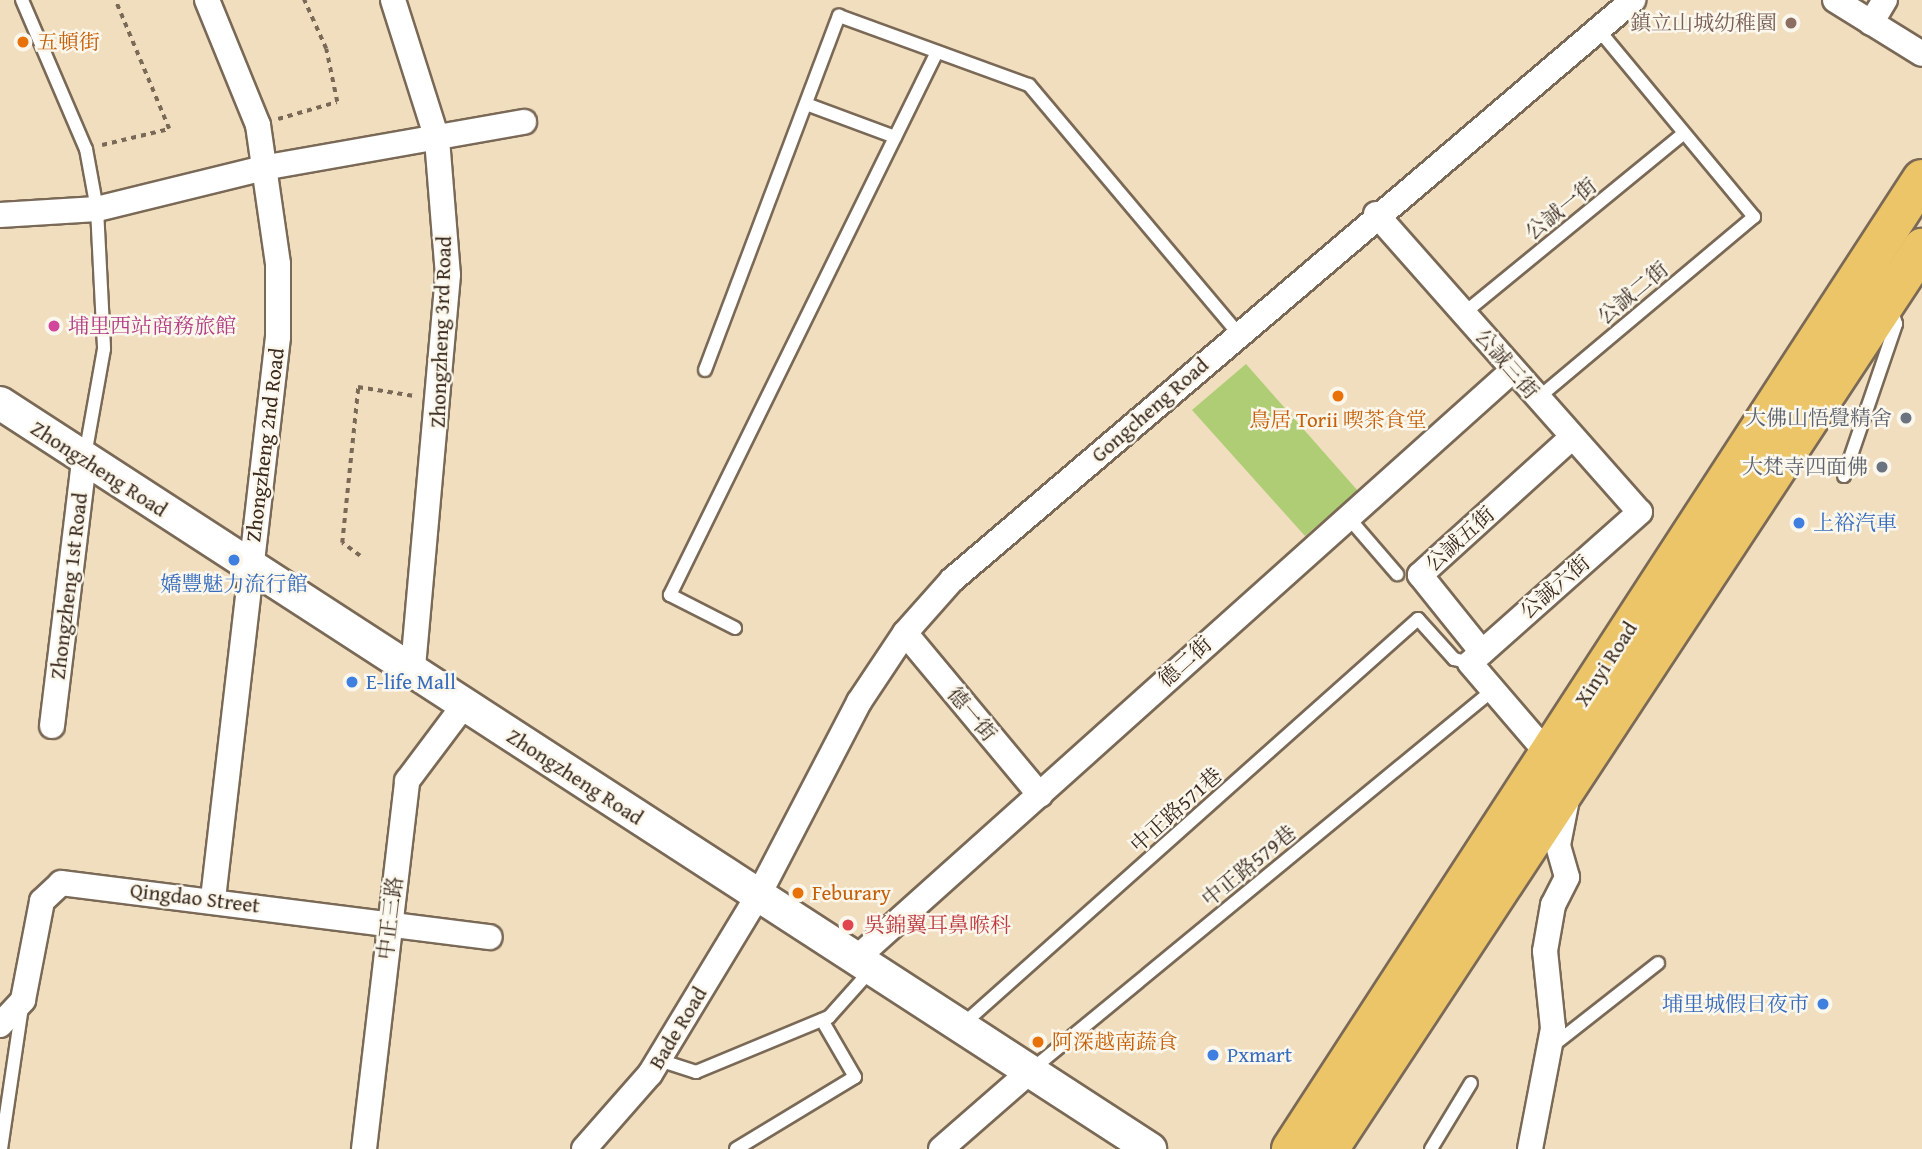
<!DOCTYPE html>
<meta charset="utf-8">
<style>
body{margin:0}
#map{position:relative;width:1922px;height:1149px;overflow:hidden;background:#f0debe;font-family:"Gentium Book Plus","Noto Serif TC",serif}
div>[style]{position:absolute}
.green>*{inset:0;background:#aecd74}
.path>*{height:3.5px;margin-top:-1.75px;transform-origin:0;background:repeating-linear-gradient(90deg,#7a6956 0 5px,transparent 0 10px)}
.roads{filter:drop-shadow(2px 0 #7a6956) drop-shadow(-2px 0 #7a6956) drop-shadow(0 2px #7a6956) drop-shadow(0 -2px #7a6956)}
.service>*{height:12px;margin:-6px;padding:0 6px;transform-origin:6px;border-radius:6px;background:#fff}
.minor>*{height:24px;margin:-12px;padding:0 12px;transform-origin:12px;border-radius:12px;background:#fff}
.tertiary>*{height:32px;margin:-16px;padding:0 16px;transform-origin:16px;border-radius:16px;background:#fff}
.primary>*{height:38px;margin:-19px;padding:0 19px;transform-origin:19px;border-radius:19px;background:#ecc569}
.dots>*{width:19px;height:19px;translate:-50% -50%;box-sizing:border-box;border:4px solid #fbf7ec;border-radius:50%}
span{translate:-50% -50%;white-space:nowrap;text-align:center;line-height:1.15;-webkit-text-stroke:5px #fbf7ec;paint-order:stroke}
.education-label{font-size:21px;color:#785e54}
.right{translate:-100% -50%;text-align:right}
.food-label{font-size:21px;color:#c56008}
.left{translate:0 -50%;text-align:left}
.street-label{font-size:21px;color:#3b2a1e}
.hotel-label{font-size:21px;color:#b23c85}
.worship-label{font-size:21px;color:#5b616d}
.shop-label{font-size:21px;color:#366cbe}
.health-label{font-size:21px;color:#be3a42}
</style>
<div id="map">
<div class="green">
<div style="clip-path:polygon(1246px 364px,1358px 491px,1305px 536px,1192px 410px)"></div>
</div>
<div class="path">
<div style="left:278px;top:119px;width:61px;rotate:-16.1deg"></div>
<div style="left:337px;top:102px;width:54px;rotate:-101.7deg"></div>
<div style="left:326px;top:49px;width:54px;rotate:-114.2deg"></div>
<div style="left:102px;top:145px;width:69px;rotate:-13.4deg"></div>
<div style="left:169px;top:129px;width:140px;rotate:-112.7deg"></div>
<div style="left:360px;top:556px;width:22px;rotate:-144deg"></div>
<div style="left:342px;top:543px;width:157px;rotate:-84.1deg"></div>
<div style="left:358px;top:387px;width:57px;rotate:9.1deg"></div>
</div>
<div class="roads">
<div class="service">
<div style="left:22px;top:0;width:162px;rotate:66.8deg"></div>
<div style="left:86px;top:149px;width:61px;rotate:79.6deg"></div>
<div style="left:97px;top:209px;width:140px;rotate:87.1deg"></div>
<div style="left:104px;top:349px;width:109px;rotate:100.1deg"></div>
<div style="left:806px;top:104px;width:95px;rotate:20.3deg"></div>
<div style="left:1463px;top:314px;width:284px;rotate:-39.3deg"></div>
<div style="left:705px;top:370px;width:379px;rotate:-69.3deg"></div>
<div style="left:839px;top:16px;width:202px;rotate:20deg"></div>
<div style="left:1029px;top:85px;width:324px;rotate:49.9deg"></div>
<div style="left:1538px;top:398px;width:282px;rotate:-40deg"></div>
<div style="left:1754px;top:217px;width:243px;rotate:-129.7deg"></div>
<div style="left:1844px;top:476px;width:161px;rotate:-71.1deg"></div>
<div style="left:1896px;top:324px;width:17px;rotate:-107deg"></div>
<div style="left:1347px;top:516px;width:77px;rotate:49.2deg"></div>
<div style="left:735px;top:628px;width:73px;rotate:-153.1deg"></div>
<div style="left:670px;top:595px;width:605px;rotate:-63.82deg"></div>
<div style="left:961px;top:1026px;width:612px;rotate:-41.69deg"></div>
<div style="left:1418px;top:619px;width:54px;rotate:48deg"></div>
<div style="left:1454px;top:659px;width:16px;rotate:14deg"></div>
<div style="left:1551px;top:1047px;width:136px;rotate:-38.1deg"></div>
<div style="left:659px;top:1060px;width:39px;rotate:18deg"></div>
<div style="left:696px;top:1072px;width:144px;rotate:-22.5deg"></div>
<div style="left:829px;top:1017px;width:63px;rotate:-48.2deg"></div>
<div style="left:1030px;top:1071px;width:601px;rotate:-39.46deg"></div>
<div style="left:1px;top:1149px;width:144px;rotate:-81.6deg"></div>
<div style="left:736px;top:1149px;width:139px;rotate:-31.2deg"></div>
<div style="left:855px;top:1077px;width:66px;rotate:-120.1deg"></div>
<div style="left:1431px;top:1149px;width:77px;rotate:-58.8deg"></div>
</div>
<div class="minor">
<div style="left:207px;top:0;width:135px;rotate:67.8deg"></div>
<div style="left:258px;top:125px;width:140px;rotate:81.8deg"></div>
<div style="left:278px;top:264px;width:73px;rotate:90deg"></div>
<div style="left:278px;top:337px;width:566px;rotate:96.6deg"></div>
<div style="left:393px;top:0;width:146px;rotate:72.4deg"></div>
<div style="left:437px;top:139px;width:136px;rotate:85.4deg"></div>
<div style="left:448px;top:275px;width:398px;rotate:95.1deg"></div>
<div style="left:1835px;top:0;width:102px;rotate:31.8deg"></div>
<div style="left:1871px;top:23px;width:27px;rotate:-59deg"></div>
<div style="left:1376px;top:214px;width:398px;rotate:48.5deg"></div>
<div style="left:1640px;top:512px;width:227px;rotate:138.4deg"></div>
<div style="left:1470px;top:663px;width:120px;rotate:49.4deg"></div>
<div style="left:0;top:215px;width:97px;rotate:-3.5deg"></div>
<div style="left:97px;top:209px;width:176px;rotate:-13.8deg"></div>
<div style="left:268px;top:167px;width:260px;rotate:-10deg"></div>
<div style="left:905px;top:633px;width:211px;rotate:50.2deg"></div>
<div style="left:1482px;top:652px;width:99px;rotate:-128.8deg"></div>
<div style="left:1420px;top:575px;width:205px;rotate:-42.2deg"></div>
<div style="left:52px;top:726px;width:267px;rotate:-83.1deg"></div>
<div style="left:859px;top:956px;width:878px;rotate:-41.86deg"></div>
<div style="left:0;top:1025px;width:34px;rotate:-47deg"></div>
<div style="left:23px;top:1000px;width:101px;rotate:-79.1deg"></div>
<div style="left:42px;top:901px;width:26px;rotate:-43deg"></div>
<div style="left:61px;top:883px;width:432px;rotate:7.2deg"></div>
<div style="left:364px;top:1149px;width:371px;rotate:-83.3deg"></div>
<div style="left:407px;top:781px;width:95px;rotate:-53.1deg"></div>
<div style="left:584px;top:1149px;width:100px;rotate:-48.7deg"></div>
<div style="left:650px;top:1074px;width:208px;rotate:-58.8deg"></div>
<div style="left:758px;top:896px;width:219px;rotate:-62.5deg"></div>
<div style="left:859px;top:702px;width:83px;rotate:-56.3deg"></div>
<div style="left:905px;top:633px;width:71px;rotate:-48.4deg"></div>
<div style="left:952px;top:580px;width:895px;rotate:-40.42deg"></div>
<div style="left:941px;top:1149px;width:116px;rotate:-41.1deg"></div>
<div style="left:1530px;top:1149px;width:123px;rotate:-79.2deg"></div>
<div style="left:1553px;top:1028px;width:77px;rotate:-95.9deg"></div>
<div style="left:1545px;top:951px;width:47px;rotate:-80.1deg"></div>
<div style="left:1553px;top:905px;width:31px;rotate:-63deg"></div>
<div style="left:1567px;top:877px;width:33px;rotate:-106deg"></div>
<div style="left:1558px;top:845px;width:47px;rotate:-78.9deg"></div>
</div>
<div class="tertiary">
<div style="left:0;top:403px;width:1371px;rotate:32.97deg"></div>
</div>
<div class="primary">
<div style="left:1291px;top:1149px;width:1157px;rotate:-56.96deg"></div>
<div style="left:1329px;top:1149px;width:1079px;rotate:-56.65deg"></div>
</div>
</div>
<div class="dots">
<div style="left:1791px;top:23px;background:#8d6e63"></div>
<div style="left:23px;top:42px;background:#e8710a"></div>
<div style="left:54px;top:326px;background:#d1479c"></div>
<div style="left:1338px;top:396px;background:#e8710a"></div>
<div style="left:1906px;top:418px;background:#6b7280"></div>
<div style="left:1882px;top:467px;background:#6b7280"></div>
<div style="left:1799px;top:523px;background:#3f7fe0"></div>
<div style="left:234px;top:560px;background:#3f7fe0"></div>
<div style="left:352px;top:682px;background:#3f7fe0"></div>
<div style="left:798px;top:893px;background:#e8710a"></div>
<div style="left:848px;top:925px;background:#e0444e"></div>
<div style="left:1823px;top:1004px;background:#3f7fe0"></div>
<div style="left:1038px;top:1042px;background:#e8710a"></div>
<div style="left:1213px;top:1055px;background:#3f7fe0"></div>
</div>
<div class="education-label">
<span class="right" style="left:1777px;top:23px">鎮立山城幼稚園</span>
</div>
<div class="food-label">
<span class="left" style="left:37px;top:42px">五頓街</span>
<span style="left:1338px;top:420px">鳥居 Torii 喫茶食堂</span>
<span class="left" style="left:812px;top:893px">Feburary</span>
<span class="left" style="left:1052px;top:1042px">阿深越南蔬食</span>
</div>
<div class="street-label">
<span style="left:1561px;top:209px;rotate:-39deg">公誠一街</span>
<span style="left:1633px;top:293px;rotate:-40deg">公誠二街</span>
<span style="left:441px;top:332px;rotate:-88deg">Zhongzheng 3rd Road</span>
<span style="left:1507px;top:364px;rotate:49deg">公誠三街</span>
<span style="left:1150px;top:410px;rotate:-41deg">Gongcheng Road</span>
<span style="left:265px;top:445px;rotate:-83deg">Zhongzheng 2nd Road</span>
<span style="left:99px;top:469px;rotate:33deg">Zhongzheng Road</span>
<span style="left:1460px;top:539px;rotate:-42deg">公誠五街</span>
<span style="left:69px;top:586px;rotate:-83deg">Zhongzheng 1st Road</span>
<span style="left:1555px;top:587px;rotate:-41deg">公誠六街</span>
<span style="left:1185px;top:662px;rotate:-42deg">德二街</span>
<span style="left:1606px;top:664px;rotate:-57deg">Xinyi Road</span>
<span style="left:972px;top:714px;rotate:50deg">德一街</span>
<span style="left:575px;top:777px;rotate:33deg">Zhongzheng Road</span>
<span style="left:1176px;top:810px;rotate:-42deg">中正路571巷</span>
<span style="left:1249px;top:866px;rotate:-39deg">中正路579巷</span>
<span style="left:195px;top:898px;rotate:7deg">Qingdao Street</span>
<span style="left:390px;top:918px;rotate:-83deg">中正三路</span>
<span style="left:678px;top:1028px;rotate:-59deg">Bade Road</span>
</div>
<div class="hotel-label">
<span class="left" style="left:68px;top:326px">埔里西站商務旅館</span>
</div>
<div class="worship-label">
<span class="right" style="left:1892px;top:418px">大佛山悟覺精舍</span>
<span class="right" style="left:1868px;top:467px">大梵寺四面佛</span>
</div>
<div class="shop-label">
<span class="left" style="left:1813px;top:523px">上裕汽車</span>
<span style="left:234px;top:584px">嬌豐魅力流行館</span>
<span class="left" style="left:366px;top:682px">E-life Mall</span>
<span class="right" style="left:1809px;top:1004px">埔里城假日夜市</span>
<span class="left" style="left:1227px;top:1055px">Pxmart</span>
</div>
<div class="health-label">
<span class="left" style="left:864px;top:925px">吳錦翼耳鼻喉科</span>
</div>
</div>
